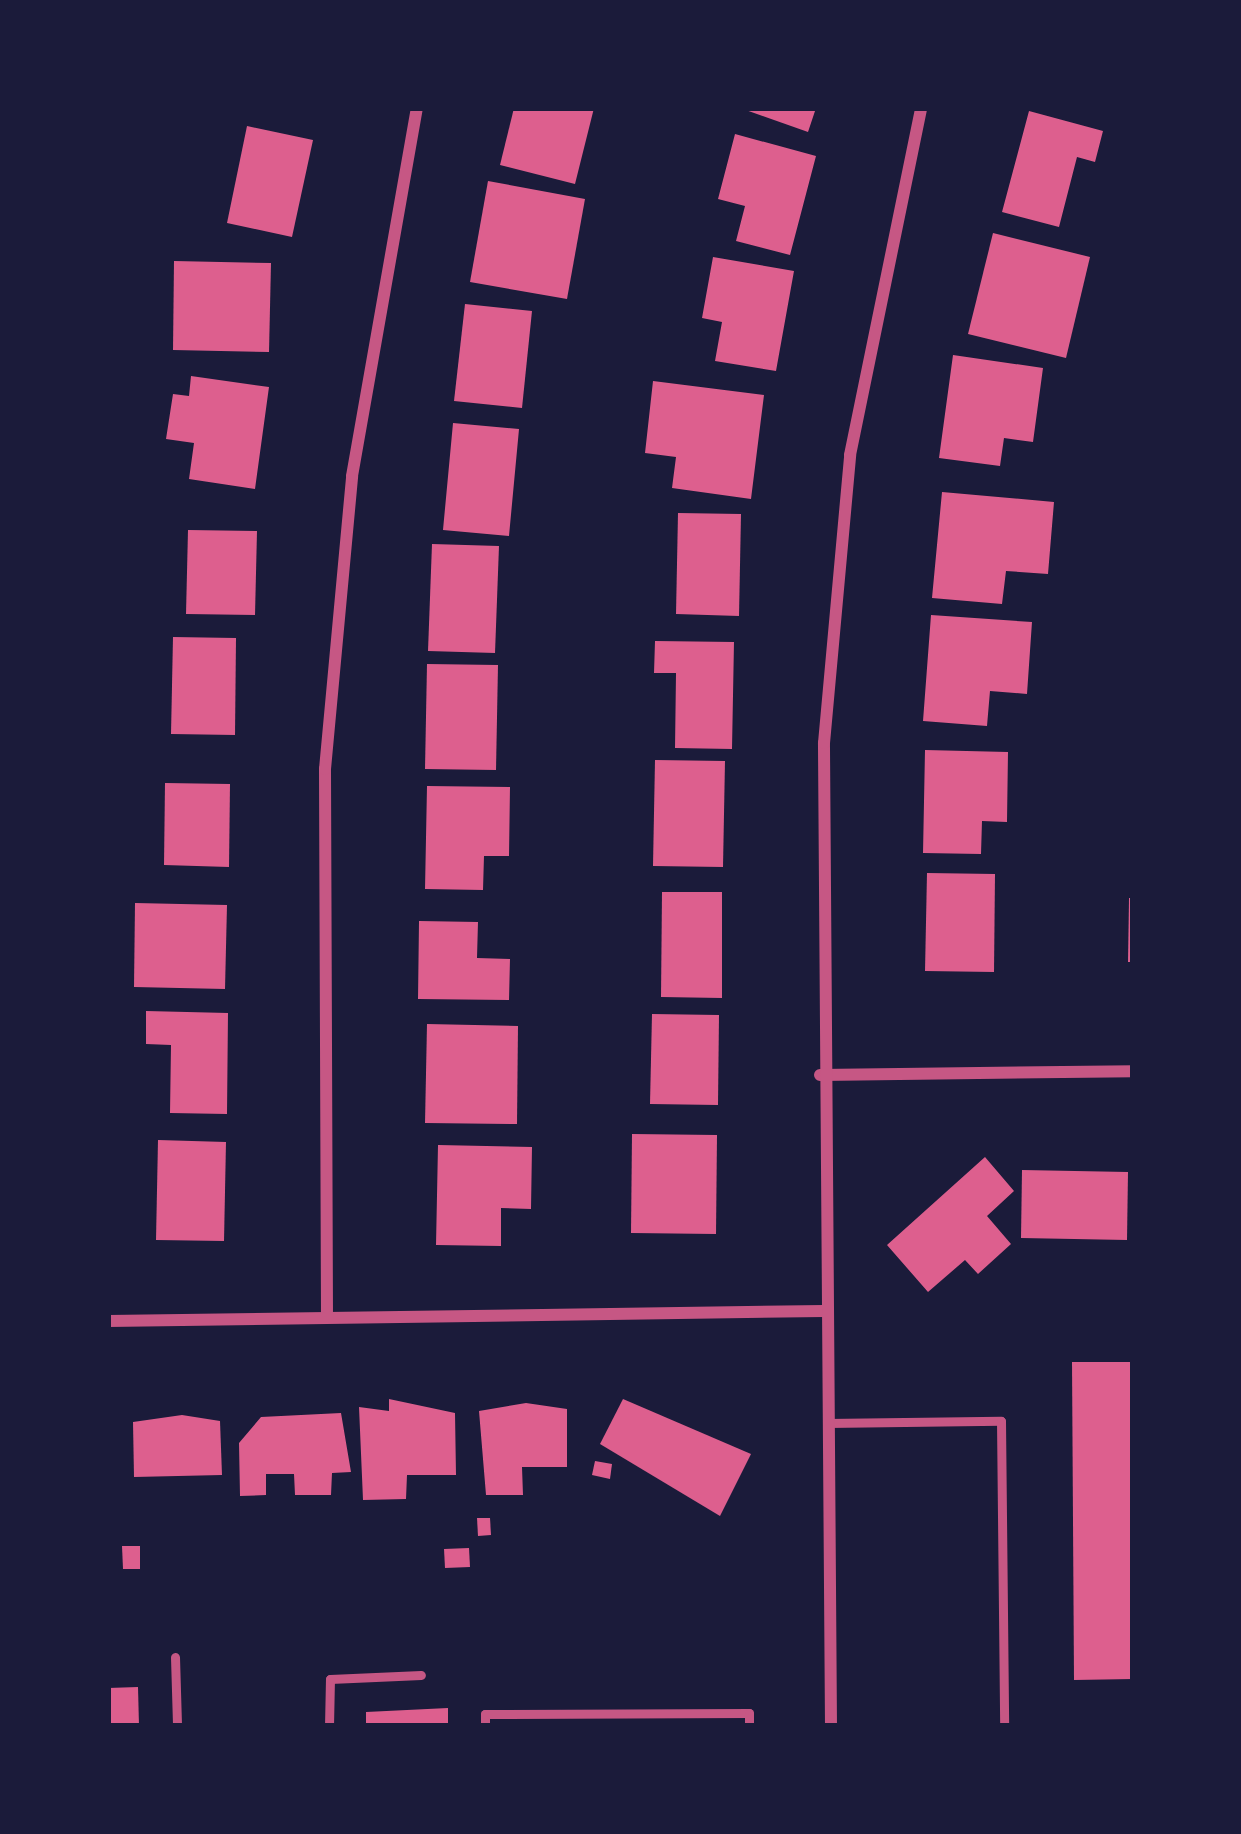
<!DOCTYPE html>
<style>
body{margin:0}
#map{position:relative;width:1241px;height:1834px;overflow:hidden;background:#1b1b3a;font-family:"Open Sans",sans-serif}
div>[style]{position:absolute}
.building>*{inset:0;background:#dd5f8e}
.service>*{height:9px;margin:-4.5px;padding:0 4.5px;transform-origin:4.5px;border-radius:4.5px;background:#c65784}
.minor>*{height:12px;margin:-6px;padding:0 6px;transform-origin:6px;border-radius:6px;background:#c65784}
span{translate:-50% -50%;white-space:nowrap;text-align:center;line-height:1.15;-webkit-text-stroke:9px #1b1b3a;paint-order:stroke}
.frame{position:absolute;inset:0;border:111px solid #1b1b3a;pointer-events:none}
</style>
<div id="map">
<div class="building">
<div style="clip-path:polygon(514px 108px,594px 108px,575px 184px,500px 165px)"></div>
<div style="clip-path:polygon(740px 108px,816px 108px,808px 132px)"></div>
<div style="clip-path:polygon(1029px 111px,1103px 131px,1095px 162px,1077px 157px,1059px 227px,1002px 212px)"></div>
<div style="clip-path:polygon(247px 126px,313px 140px,292px 237px,227px 223px)"></div>
<div style="clip-path:polygon(735px 134px,816px 156px,790px 255px,736px 241px,745px 206px,718px 199px)"></div>
<div style="clip-path:polygon(488px 181px,585px 199px,567px 299px,470px 282px)"></div>
<div style="clip-path:polygon(993px 233px,1090px 257px,1066px 358px,968px 334px)"></div>
<div style="clip-path:polygon(713px 257px,794px 271px,776px 371px,715px 361px,722px 322px,702px 318px)"></div>
<div style="clip-path:polygon(174px 261px,271px 263px,269px 352px,173px 350px)"></div>
<div style="clip-path:polygon(465px 304px,532px 311px,522px 408px,454px 401px)"></div>
<div style="clip-path:polygon(953px 355px,1043px 368px,1033px 442px,1004px 438px,1000px 466px,939px 458px)"></div>
<div style="clip-path:polygon(191px 376px,269px 387px,255px 489px,189px 479px,194px 443px,166px 439px,173px 394px,189px 396px)"></div>
<div style="clip-path:polygon(653px 381px,764px 395px,751px 499px,672px 488px,676px 457px,645px 453px)"></div>
<div style="clip-path:polygon(453px 423px,519px 429px,509px 536px,443px 530px)"></div>
<div style="clip-path:polygon(942px 492px,1054px 502px,1048px 574px,1006px 571px,1002px 604px,932px 598px)"></div>
<div style="clip-path:polygon(678px 513px,741px 514px,739px 616px,676px 614px)"></div>
<div style="clip-path:polygon(188px 530px,257px 531px,255px 615px,186px 614px)"></div>
<div style="clip-path:polygon(432px 544px,499px 546px,495px 653px,428px 651px)"></div>
<div style="clip-path:polygon(931px 615px,1032px 622px,1027px 694px,990px 691px,987px 726px,923px 721px)"></div>
<div style="clip-path:polygon(173px 637px,236px 638px,235px 735px,171px 734px)"></div>
<div style="clip-path:polygon(655px 641px,734px 642px,732px 749px,675px 748px,676px 673px,654px 673px)"></div>
<div style="clip-path:polygon(427px 664px,498px 665px,496px 770px,425px 769px)"></div>
<div style="clip-path:polygon(925px 750px,1008px 752px,1007px 822px,982px 821px,981px 854px,923px 853px)"></div>
<div style="clip-path:polygon(655px 760px,725px 761px,723px 867px,653px 866px)"></div>
<div style="clip-path:polygon(165px 783px,230px 784px,229px 867px,164px 865px)"></div>
<div style="clip-path:polygon(427px 786px,510px 787px,509px 856px,484px 856px,483px 890px,425px 889px)"></div>
<div style="clip-path:polygon(927px 873px,995px 874px,994px 972px,925px 971px)"></div>
<div style="clip-path:polygon(662px 892px,722px 892px,722px 998px,661px 997px)"></div>
<div style="clip-path:polygon(1129px 898px,1133px 898px,1133px 962px,1128px 962px)"></div>
<div style="clip-path:polygon(135px 903px,227px 905px,225px 989px,134px 987px)"></div>
<div style="clip-path:polygon(419px 921px,478px 922px,477px 958px,510px 959px,509px 1000px,418px 999px)"></div>
<div style="clip-path:polygon(146px 1011px,228px 1013px,227px 1114px,170px 1113px,171px 1045px,146px 1044px)"></div>
<div style="clip-path:polygon(652px 1014px,719px 1015px,718px 1105px,650px 1104px)"></div>
<div style="clip-path:polygon(427px 1024px,518px 1026px,517px 1124px,425px 1123px)"></div>
<div style="clip-path:polygon(632px 1134px,717px 1135px,716px 1234px,631px 1233px)"></div>
<div style="clip-path:polygon(158px 1140px,226px 1142px,224px 1241px,156px 1240px)"></div>
<div style="clip-path:polygon(438px 1145px,532px 1147px,531px 1209px,501px 1208px,501px 1246px,436px 1245px)"></div>
<div style="clip-path:polygon(985px 1157px,1014px 1191px,987px 1216px,1011px 1244px,978px 1274px,965px 1260px,928px 1292px,887px 1245px)"></div>
<div style="clip-path:polygon(1022px 1170px,1128px 1172px,1127px 1240px,1021px 1238px)"></div>
<div style="clip-path:polygon(1072px 1362px,1133px 1362px,1133px 1679px,1074px 1680px)"></div>
<div style="clip-path:polygon(389px 1399px,455px 1413px,456px 1475px,407px 1475px,406px 1499px,363px 1500px,359px 1407px,389px 1411px)"></div>
<div style="clip-path:polygon(623px 1399px,751px 1454px,720px 1516px,600px 1444px)"></div>
<div style="clip-path:polygon(526px 1403px,567px 1409px,567px 1467px,522px 1467px,523px 1495px,486px 1495px,479px 1411px)"></div>
<div style="clip-path:polygon(341px 1413px,351px 1472px,332px 1473px,331px 1495px,295px 1495px,294px 1474px,266px 1474px,266px 1495px,240px 1496px,239px 1443px,261px 1417px)"></div>
<div style="clip-path:polygon(182px 1415px,220px 1421px,222px 1475px,134px 1477px,133px 1422px)"></div>
<div style="clip-path:polygon(595px 1461px,612px 1464px,610px 1479px,592px 1475px)"></div>
<div style="clip-path:polygon(477px 1518px,490px 1518px,491px 1535px,478px 1536px)"></div>
<div style="clip-path:polygon(122px 1546px,140px 1546px,140px 1569px,123px 1569px)"></div>
<div style="clip-path:polygon(469px 1548px,470px 1567px,445px 1568px,444px 1549px)"></div>
<div style="clip-path:polygon(138px 1687px,139px 1726px,108px 1726px,108px 1688px)"></div>
<div style="clip-path:polygon(448px 1708px,448px 1726px,366px 1726px,366px 1712px)"></div>
</div>
<div class="service">
<div style="left:827px;top:1423px;width:174px;rotate:-0.7deg"></div>
<div style="left:1001px;top:1421px;width:305px;rotate:89.4deg"></div>
<div style="left:175px;top:1657px;width:69px;rotate:88.3deg"></div>
<div style="left:329px;top:1726px;width:47px;rotate:-88.8deg"></div>
<div style="left:330px;top:1679px;width:91px;rotate:-2.5deg"></div>
<div style="left:485px;top:1726px;width:12px;rotate:-90deg"></div>
<div style="left:485px;top:1714px;width:264px;rotate:-0.2deg"></div>
<div style="left:749px;top:1713px;width:13px;rotate:90deg"></div>
</div>
<div class="minor">
<div style="left:820px;top:1075px;width:313px;rotate:-0.7deg"></div>
<div style="left:327px;top:1317px;width:548px;rotate:-90.21deg"></div>
<div style="left:325px;top:769px;width:294px;rotate:-84.7deg"></div>
<div style="left:352px;top:476px;width:374px;rotate:-80deg"></div>
<div style="left:108px;top:1321px;width:716px;rotate:-0.8deg"></div>
<div style="left:831px;top:1726px;width:983px;rotate:-90.41deg"></div>
<div style="left:824px;top:743px;width:289px;rotate:-84.8deg"></div>
<div style="left:850px;top:455px;width:354px;rotate:-78.4deg"></div>
</div>
<div class="frame"></div>
</div>
